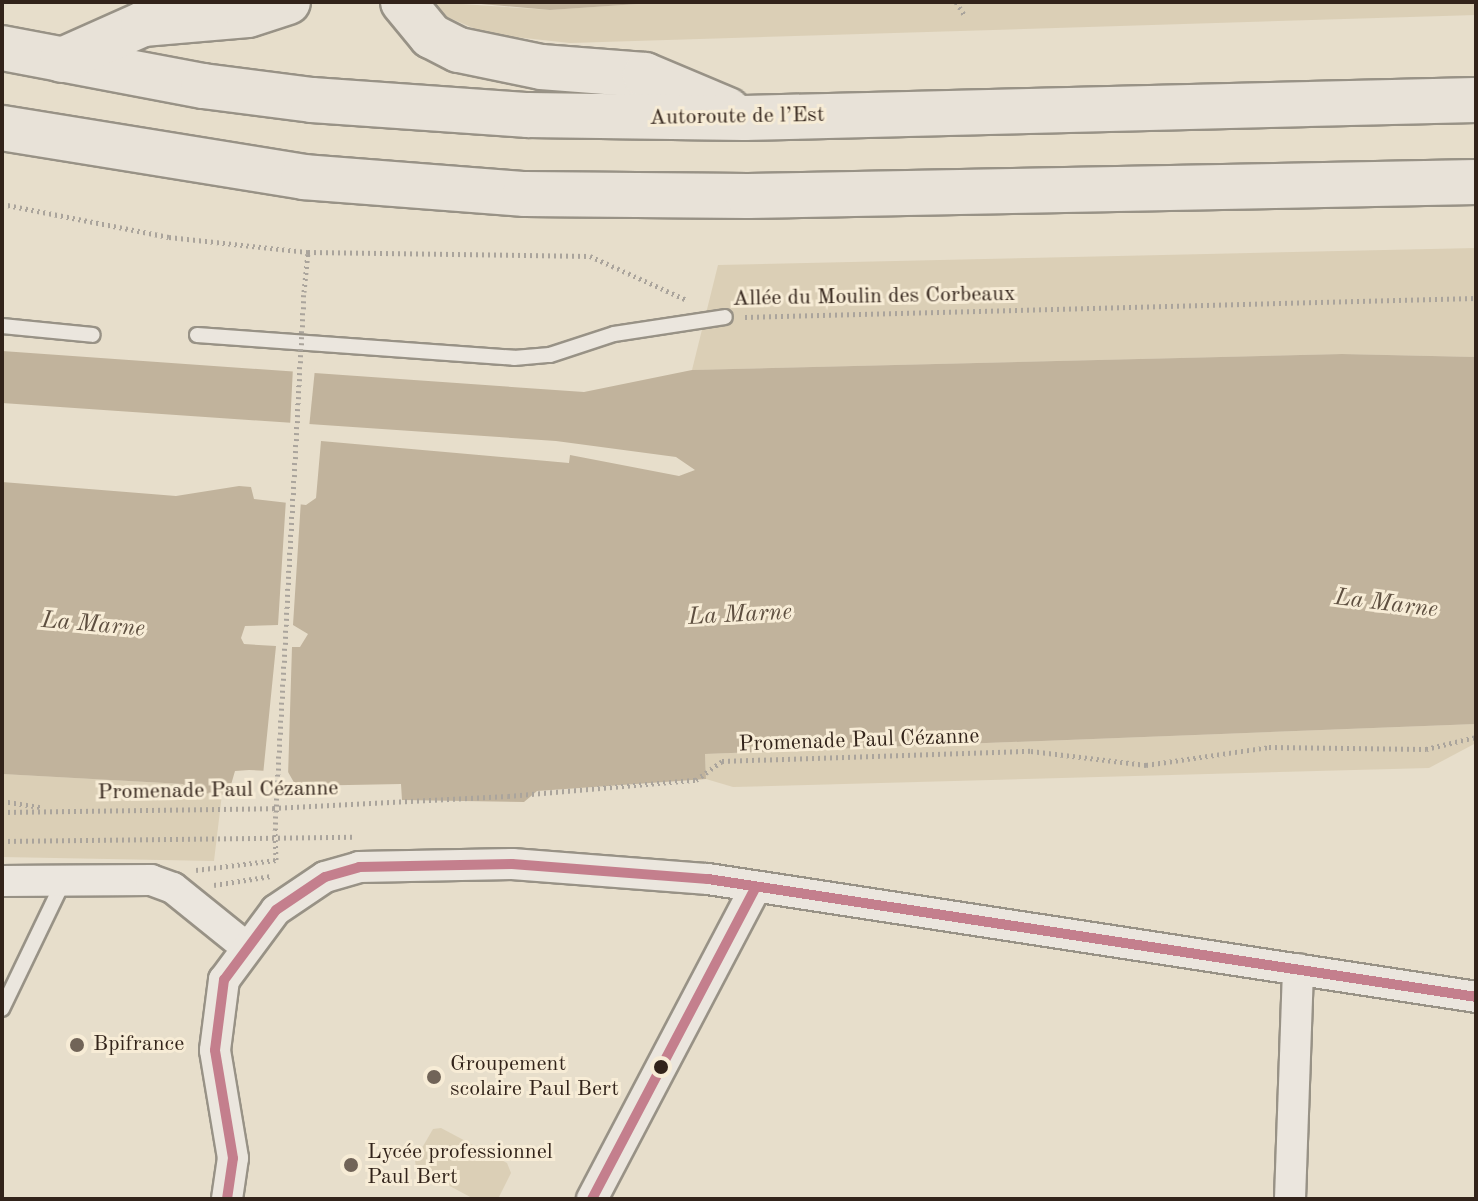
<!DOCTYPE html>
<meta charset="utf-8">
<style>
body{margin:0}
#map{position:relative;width:1478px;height:1201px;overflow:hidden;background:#e7decb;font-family:"Old Standard TT",serif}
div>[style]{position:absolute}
.green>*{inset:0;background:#dbcfb6}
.water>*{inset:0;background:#c1b39c}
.pier>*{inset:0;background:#e7decb}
.path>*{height:5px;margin-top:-2.5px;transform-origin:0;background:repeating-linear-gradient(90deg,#aaa49c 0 2px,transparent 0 6px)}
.roads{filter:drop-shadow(2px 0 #989286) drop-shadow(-2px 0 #989286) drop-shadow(0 2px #989286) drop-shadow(0 -2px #989286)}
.lane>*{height:14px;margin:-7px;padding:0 7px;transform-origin:7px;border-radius:7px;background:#ebe6de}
.street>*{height:30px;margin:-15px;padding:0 15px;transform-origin:15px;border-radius:15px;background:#ebe6de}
.highway>*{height:44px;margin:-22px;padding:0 22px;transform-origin:22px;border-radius:22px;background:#e8e2d8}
.path-bridge>*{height:5px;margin-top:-2.5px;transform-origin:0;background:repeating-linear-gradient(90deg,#aaa49c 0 2px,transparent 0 6px)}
.bus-1>*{height:10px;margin:-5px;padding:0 5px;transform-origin:5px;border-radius:5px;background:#c47f8d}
.dots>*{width:22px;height:22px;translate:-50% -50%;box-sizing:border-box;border:4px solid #f7ecd6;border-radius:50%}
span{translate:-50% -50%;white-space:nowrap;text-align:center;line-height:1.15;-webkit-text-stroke:6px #f7ecd6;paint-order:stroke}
.street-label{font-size:22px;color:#32231a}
.poi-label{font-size:22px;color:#32231a}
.left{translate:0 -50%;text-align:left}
.water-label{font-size:24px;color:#5e4f40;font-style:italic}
.frame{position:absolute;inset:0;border:4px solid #32231a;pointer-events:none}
</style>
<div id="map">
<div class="green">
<div style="clip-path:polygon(432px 2px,550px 10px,667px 2px,1476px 2px,1476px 15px,570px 43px,487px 34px,429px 9px)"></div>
<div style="clip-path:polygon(1476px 248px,1476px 357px,1342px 354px,692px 370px,718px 265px)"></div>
<div style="clip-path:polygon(1476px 724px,1476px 743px,1429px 768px,733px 787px,706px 779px,705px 754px)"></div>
<div style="clip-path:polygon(2px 774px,183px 784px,189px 792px,222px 794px,214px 861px,2px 857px)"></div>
<div style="clip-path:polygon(441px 1128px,507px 1163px,511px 1173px,498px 1199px,474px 1199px,416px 1168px,415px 1160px,433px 1129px)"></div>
</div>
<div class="water">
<div style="clip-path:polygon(458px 2px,667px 2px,550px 10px)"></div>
<div style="clip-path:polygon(2px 351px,584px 392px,692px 370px,1342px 354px,1476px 357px,1476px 724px,705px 754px,706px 779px,537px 791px,524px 802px,402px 800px,401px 784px,296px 786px,288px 772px,249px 770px,235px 771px,228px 795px,189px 792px,183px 784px,2px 774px,2px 482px,176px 496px,239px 486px,251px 487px,254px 499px,306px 505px,316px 498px,321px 441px,569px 463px,570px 455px,679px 476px,695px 470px,676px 457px,556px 441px,2px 403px)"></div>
</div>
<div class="pier">
<div style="clip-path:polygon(293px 367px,315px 369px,309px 428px,290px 427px)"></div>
<div style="clip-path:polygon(286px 499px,301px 500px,293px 625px,308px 634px,300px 647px,292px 647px,288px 777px,263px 775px,276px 646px,244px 644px,241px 638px,245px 626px,278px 625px)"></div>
</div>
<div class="path">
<div style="left:956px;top:2px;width:17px;rotate:57deg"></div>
<div style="left:2px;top:204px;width:170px;rotate:11.2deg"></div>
<div style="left:169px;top:237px;width:140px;rotate:6.2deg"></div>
<div style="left:308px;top:252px;width:282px;rotate:0.8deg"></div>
<div style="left:590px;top:256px;width:107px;rotate:24.4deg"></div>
<div style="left:304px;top:292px;width:40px;rotate:-84.3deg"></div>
<div style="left:745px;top:317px;width:731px;rotate:-1.49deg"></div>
<div style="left:2px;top:801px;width:39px;rotate:9deg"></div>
<div style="left:2px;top:812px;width:271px;rotate:-0.8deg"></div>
<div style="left:273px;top:808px;width:235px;rotate:-2.9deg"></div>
<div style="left:508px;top:796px;width:189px;rotate:-4.9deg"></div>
<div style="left:696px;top:780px;width:32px;rotate:-36deg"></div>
<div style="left:722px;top:761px;width:309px;rotate:-1.9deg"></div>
<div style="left:1031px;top:751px;width:116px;rotate:6.9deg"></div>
<div style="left:1146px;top:765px;width:124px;rotate:-8.3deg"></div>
<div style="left:1269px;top:747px;width:157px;rotate:0.7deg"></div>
<div style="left:1426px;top:749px;width:51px;rotate:-13.5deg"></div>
<div style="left:2px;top:841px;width:351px;rotate:-0.7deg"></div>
<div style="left:196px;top:870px;width:81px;rotate:-7.1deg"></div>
<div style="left:276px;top:860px;width:30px;rotate:-92deg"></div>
<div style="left:214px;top:885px;width:58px;rotate:-9deg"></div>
</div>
<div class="roads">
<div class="lane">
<div style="left:2px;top:326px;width:91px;rotate:5.6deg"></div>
<div style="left:197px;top:335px;width:318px;rotate:4.1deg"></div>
<div style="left:514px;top:358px;width:36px;rotate:-5deg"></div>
<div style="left:550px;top:355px;width:67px;rotate:-18.2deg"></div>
<div style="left:614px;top:334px;width:112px;rotate:-8.7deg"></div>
<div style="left:2px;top:1009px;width:143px;rotate:-64.3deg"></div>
</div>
<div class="street">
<div style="left:2px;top:881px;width:149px;rotate:-0.4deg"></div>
<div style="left:151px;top:880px;width:23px;rotate:20deg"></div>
<div style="left:173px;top:888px;width:92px;rotate:38.9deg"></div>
<div style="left:227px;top:1199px;width:41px;rotate:-81.7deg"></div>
<div style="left:233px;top:1158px;width:109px;rotate:-99.5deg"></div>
<div style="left:215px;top:1050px;width:71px;rotate:-82.7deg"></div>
<div style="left:224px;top:980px;width:87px;rotate:-53.4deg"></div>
<div style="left:276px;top:910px;width:59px;rotate:-34deg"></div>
<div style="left:325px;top:877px;width:35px;rotate:-16deg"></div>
<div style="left:359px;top:867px;width:153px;rotate:-1.1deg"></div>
<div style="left:512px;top:864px;width:197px;rotate:4.4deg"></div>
<div style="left:708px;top:879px;width:777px;rotate:8.73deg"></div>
<div style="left:592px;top:1199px;width:352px;rotate:-62.3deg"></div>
<div style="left:1290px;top:1199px;width:230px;rotate:-88deg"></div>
</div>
<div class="highway">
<div style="left:403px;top:2px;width:44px;rotate:50.5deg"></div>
<div style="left:431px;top:36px;width:31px;rotate:27deg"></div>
<div style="left:459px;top:50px;width:84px;rotate:11.7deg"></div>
<div style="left:541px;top:67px;width:104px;rotate:4.4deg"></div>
<div style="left:645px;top:75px;width:90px;rotate:22.9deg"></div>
<div style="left:2px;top:48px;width:205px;rotate:10.7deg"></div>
<div style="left:203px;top:86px;width:110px;rotate:7.3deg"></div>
<div style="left:312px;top:100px;width:217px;rotate:4deg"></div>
<div style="left:528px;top:115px;width:216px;rotate:0.8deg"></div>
<div style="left:744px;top:118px;width:732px;rotate:-1.41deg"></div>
<div style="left:62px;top:60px;width:89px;rotate:-24deg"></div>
<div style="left:143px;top:24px;width:105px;rotate:-4.9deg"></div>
<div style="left:248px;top:15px;width:42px;rotate:-18deg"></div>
<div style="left:2px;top:128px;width:305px;rotate:9.2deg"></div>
<div style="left:303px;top:177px;width:223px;rotate:4.4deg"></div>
<div style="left:525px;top:194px;width:223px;rotate:0.5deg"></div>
<div style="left:748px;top:196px;width:728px;rotate:-1.1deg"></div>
</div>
</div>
<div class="path-bridge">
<div style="left:275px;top:830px;width:539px;rotate:-86.91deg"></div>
</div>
<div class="bus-1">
<div style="left:227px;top:1199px;width:41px;rotate:-81.7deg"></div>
<div style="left:233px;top:1158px;width:109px;rotate:-99.5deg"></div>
<div style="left:215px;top:1050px;width:71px;rotate:-82.7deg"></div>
<div style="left:224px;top:980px;width:87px;rotate:-53.4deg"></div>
<div style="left:276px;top:910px;width:59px;rotate:-34deg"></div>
<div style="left:325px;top:877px;width:35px;rotate:-16deg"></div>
<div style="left:359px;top:867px;width:153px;rotate:-1.1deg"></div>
<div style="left:512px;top:864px;width:197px;rotate:4.4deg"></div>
<div style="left:708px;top:879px;width:777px;rotate:8.73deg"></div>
<div style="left:592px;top:1199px;width:352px;rotate:-62.3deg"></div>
</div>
<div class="dots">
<div style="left:77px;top:1045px;background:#716458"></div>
<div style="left:661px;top:1067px;background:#32231a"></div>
<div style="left:434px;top:1077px;background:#716458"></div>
<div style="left:351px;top:1165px;background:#716458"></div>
</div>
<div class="street-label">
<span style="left:737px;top:117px;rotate:-1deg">Autoroute de l’Est</span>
<span style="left:874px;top:297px;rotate:-1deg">Allée du Moulin des Corbeaux</span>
<span style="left:859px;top:741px;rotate:-2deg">Promenade Paul Cézanne</span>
<span style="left:218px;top:791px;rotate:-1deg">Promenade Paul Cézanne</span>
</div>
<div class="poi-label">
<span class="left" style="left:93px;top:1045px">Bpifrance</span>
<span class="left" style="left:450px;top:1077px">Groupement<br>scolaire Paul Bert</span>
<span class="left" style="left:367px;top:1165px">Lycée professionnel<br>Paul Bert</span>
</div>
<div class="water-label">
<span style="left:1386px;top:605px;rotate:7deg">La Marne</span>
<span style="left:740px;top:616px;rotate:-3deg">La Marne</span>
<span style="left:93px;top:626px;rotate:5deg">La Marne</span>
</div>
<div class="frame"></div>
</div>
